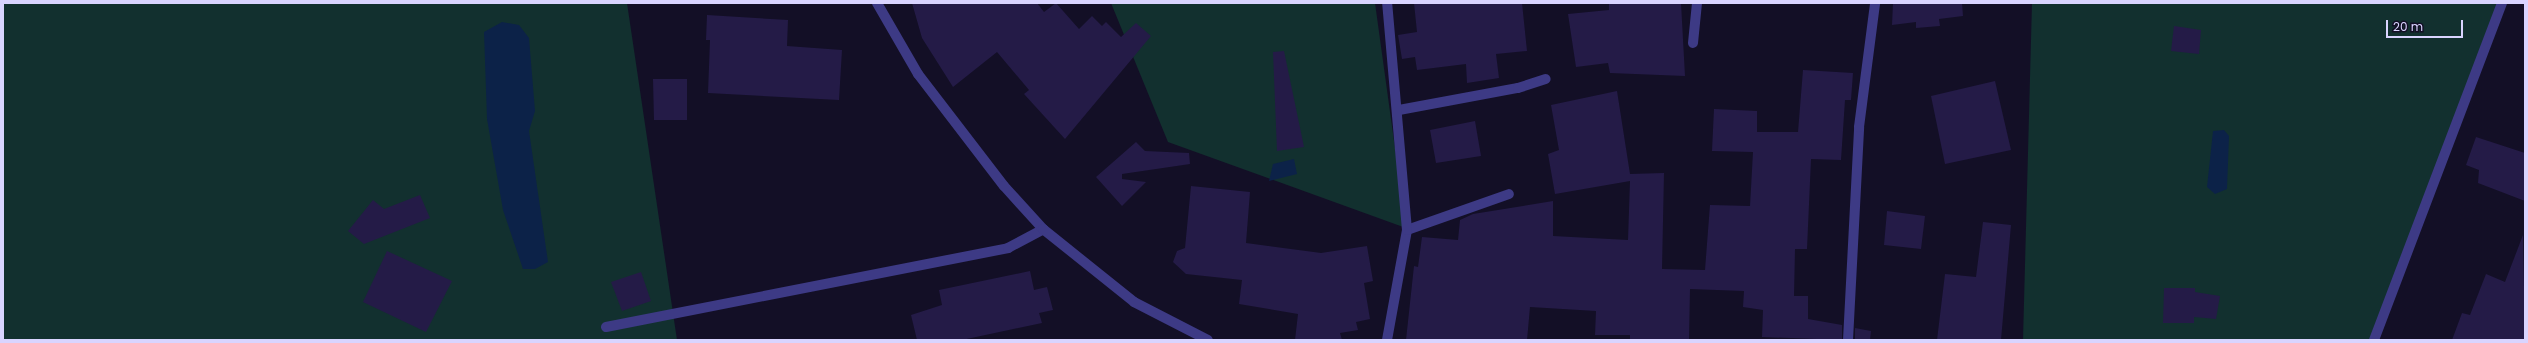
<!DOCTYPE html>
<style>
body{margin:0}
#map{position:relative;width:2528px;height:343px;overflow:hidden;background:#130f26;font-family:Poppins,sans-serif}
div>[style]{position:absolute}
.green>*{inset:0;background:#12302f}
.water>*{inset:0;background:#0c2248}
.building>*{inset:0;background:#241b47}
.lane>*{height:10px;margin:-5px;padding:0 5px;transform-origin:5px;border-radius:5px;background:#3d3a85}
.street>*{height:10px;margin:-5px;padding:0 5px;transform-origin:5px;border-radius:5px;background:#3d3a85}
span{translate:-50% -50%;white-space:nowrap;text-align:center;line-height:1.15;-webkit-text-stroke:3px #130f26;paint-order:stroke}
.frame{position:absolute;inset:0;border:4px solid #d9d4ff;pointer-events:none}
.scale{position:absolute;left:2386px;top:20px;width:77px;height:18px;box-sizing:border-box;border:2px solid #d9d4ff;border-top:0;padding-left:5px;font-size:12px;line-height:14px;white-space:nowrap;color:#d9d4ff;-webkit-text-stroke:3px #130f26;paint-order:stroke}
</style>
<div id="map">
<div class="green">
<div style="clip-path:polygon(3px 3px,627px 3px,677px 340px,3px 340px)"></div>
<div style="clip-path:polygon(1111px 3px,1375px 3px,1406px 228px,1168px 142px)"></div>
<div style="clip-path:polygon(2032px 3px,2501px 3px,2379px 340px,2023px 340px)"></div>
</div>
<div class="water">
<div style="clip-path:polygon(502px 22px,519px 25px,529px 38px,535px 111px,529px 131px,548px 262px,535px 269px,523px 269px,503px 210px,487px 119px,484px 32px)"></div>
<div style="clip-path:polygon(2224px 130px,2229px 136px,2227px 189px,2215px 194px,2207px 187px,2213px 131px)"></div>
<div style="clip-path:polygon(1294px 159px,1297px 174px,1269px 181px,1273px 164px)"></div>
</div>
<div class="building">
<div style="clip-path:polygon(912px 3px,1037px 3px,1044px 12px,1056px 3px,1079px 29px,1092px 16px,1102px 26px,1106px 22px,1121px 37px,1136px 23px,1151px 36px,1065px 139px,1024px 94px,1029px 90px,997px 52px,953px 87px,922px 38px)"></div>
<div style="clip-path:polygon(1414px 3px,1522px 3px,1527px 51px,1496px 54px,1499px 78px,1467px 83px,1466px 64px,1417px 70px,1415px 57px,1402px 59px,1398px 35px,1417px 32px)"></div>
<div style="clip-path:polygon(1609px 3px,1681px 3px,1685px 76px,1610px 73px,1608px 63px,1576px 67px,1568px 14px,1609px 10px)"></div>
<div style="clip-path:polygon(1893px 3px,1962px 3px,1963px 16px,1939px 19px,1940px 26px,1916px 28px,1916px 22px,1892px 25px)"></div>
<div style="clip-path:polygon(707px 15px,788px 20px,787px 46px,842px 50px,839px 100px,708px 93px,710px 40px,706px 40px)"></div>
<div style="clip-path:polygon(2174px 26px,2201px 30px,2199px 54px,2171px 51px)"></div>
<div style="clip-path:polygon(1284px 51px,1304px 147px,1277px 151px,1273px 52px)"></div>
<div style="clip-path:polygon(1803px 70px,1853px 73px,1851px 100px,1845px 100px,1841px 160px,1811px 159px,1807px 249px,1795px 249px,1794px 296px,1808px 296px,1808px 319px,1842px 325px,1842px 340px,1762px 337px,1763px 310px,1743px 307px,1744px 291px,1690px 289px,1689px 340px,1630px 340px,1630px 335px,1595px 335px,1596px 311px,1530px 307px,1527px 340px,1406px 340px,1414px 266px,1418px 267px,1422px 237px,1458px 240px,1460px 220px,1473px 214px,1553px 201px,1553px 236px,1628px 240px,1630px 181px,1555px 194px,1548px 154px,1559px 150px,1551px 105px,1617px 91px,1630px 174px,1664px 173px,1662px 269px,1705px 270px,1710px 205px,1750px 206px,1753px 152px,1712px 151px,1714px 109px,1757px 111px,1757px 132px,1798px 132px)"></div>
<div style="clip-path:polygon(653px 79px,687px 79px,687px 120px,654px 120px)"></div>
<div style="clip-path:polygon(1995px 81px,2011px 150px,1945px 164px,1931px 96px)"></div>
<div style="clip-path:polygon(1475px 121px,1481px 156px,1436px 163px,1430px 130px)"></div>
<div style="clip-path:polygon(2476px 137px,2525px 153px,2525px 201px,2478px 183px,2479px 170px,2466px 165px)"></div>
<div style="clip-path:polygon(1136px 142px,1145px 151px,1189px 153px,1190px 164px,1122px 174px,1122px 179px,1146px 182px,1122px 206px,1096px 177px)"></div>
<div style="clip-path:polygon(1191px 186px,1250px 192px,1246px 243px,1321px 253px,1367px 246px,1373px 281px,1364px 283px,1370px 319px,1356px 322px,1358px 330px,1340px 333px,1342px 340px,1295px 340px,1298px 314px,1239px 304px,1242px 280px,1186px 274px,1173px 262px,1177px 251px,1185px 248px)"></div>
<div style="clip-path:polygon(420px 195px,430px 218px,364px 244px,348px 231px,373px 200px,384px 209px)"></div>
<div style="clip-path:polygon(1887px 211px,1925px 216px,1921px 249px,1884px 245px)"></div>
<div style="clip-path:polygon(1983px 222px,2011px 225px,2001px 340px,1937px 340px,1945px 274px,1976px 277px)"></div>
<div style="clip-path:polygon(2523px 235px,2525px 340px,2452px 340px,2462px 313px,2470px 315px,2486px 274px,2505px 282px)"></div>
<div style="clip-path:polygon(387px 251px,452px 281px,426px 332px,363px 302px)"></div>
<div style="clip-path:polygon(1030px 271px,1034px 290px,1047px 287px,1053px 310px,1039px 313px,1042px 323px,962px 340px,917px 340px,911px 315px,942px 305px,939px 290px)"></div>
<div style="clip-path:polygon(641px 272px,651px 301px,622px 311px,611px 282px)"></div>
<div style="clip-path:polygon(2164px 288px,2195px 288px,2195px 292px,2220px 296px,2216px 319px,2194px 317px,2194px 323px,2163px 323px)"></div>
<div style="clip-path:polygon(1855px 328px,1871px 331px,1870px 340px,1855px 340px)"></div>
</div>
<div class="lane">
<div style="left:606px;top:327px;width:410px;rotate:-11.1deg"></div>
<div style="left:1008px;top:248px;width:40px;rotate:-28deg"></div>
</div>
<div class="street">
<div style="left:877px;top:3px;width:82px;rotate:60deg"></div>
<div style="left:918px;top:74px;width:141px;rotate:52.5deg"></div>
<div style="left:1004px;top:186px;width:58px;rotate:47.8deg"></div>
<div style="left:1043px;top:229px;width:117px;rotate:38.7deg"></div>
<div style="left:1134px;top:302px;width:83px;rotate:27.2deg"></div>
<div style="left:1693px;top:43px;width:40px;rotate:-84.3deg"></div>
<div style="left:1399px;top:110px;width:121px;rotate:-10.5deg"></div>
<div style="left:1518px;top:88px;width:29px;rotate:-18deg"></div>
<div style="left:1407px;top:230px;width:108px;rotate:-19.4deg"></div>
<div style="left:1387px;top:340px;width:112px;rotate:-79.7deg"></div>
<div style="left:1407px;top:230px;width:228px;rotate:-95deg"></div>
<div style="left:1848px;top:340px;width:213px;rotate:-87deg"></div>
<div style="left:1859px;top:127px;width:125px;rotate:-82.6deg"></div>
<div style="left:2374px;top:340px;width:360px;rotate:-69.2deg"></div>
</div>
<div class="frame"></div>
<div class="scale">20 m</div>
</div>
